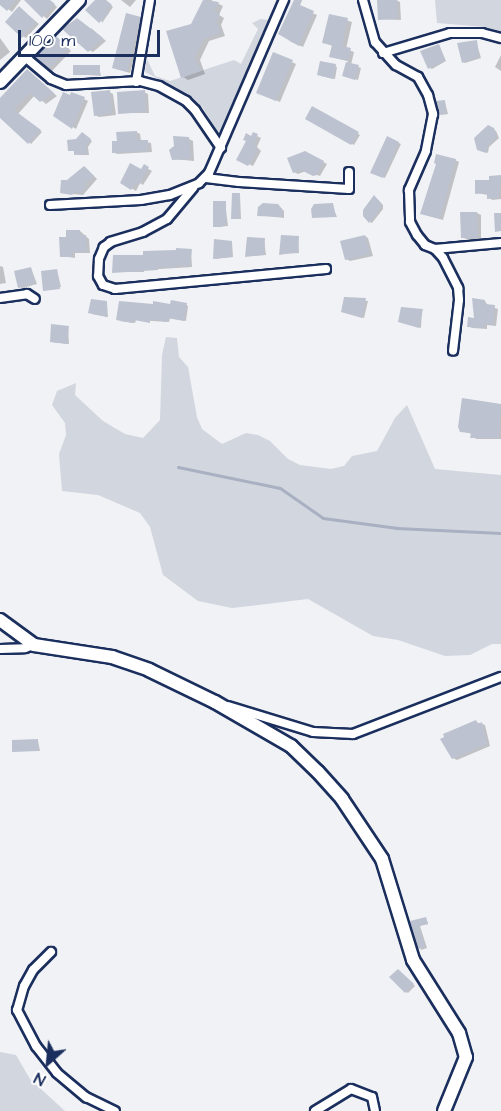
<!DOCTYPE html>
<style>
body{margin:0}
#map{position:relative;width:501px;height:1111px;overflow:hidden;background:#f1f2f5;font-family:"Architects Daughter",sans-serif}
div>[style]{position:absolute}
.green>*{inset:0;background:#d2d6df}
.shadow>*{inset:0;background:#0003}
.stream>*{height:3px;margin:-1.5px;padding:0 1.5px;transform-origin:1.5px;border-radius:1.5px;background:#a8b0c2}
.building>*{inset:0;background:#bcc2d0}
.roads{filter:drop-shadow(2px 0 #1b2f5e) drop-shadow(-2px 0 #1b2f5e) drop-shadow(0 2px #1b2f5e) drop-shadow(0 -2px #1b2f5e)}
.street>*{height:8px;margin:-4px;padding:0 4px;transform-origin:4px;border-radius:4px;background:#fff}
.secondary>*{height:12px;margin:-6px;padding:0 6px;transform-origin:6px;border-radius:6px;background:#fff}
span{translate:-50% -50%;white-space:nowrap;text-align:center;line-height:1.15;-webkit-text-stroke:5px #fff;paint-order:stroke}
.north{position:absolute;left:18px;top:1033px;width:60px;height:60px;-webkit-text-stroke:4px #fff;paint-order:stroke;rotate:207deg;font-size:16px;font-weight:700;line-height:24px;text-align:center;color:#1b2f5e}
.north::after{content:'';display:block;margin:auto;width:21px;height:27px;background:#1b2f5e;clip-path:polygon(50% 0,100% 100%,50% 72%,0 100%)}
.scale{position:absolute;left:18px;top:30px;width:142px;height:27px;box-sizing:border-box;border:3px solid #1b2f5e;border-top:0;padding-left:8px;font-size:18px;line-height:21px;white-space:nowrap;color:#1b2f5e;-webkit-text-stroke:4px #fff;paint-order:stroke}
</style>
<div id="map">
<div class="green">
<div style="clip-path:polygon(435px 0,501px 0,501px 32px,485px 27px,437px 23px)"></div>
<div style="clip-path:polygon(261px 19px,269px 20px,221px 131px,218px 132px,202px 107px,191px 96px,145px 72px,147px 59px,155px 76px,170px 81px,234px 60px,241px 64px,258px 29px,252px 23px)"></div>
<div style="clip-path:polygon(166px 337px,177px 338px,179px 357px,188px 367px,197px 417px,202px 429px,222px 444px,246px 433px,258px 435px,270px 441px,288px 459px,300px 465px,331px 469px,344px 466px,352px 456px,377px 451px,395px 418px,407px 405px,435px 469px,501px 475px,501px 644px,492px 644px,470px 655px,445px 656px,398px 640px,373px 636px,308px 599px,232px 608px,198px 601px,163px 575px,150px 527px,140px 513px,98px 495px,62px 491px,59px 454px,66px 435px,65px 423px,52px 405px,57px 391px,76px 383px,75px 395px,103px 421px,125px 434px,143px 438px,160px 420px,162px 355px)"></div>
<div style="clip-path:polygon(0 1052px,16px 1055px,30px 1079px,65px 1111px,0 1111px)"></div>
</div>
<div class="shadow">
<div style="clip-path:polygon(0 0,21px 0,12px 12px,0 3px)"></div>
<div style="clip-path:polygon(26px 0,49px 0,57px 7px,47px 19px)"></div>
<div style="clip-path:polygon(97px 0,105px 0,113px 7px,102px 23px)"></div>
<div style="clip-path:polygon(121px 0,136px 0,130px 7px)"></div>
<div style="clip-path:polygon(204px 0,211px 0,223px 6px,219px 15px,224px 18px,221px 25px,225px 36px,209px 41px,200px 60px,205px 74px,188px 80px,183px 77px,192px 26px)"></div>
<div style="clip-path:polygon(295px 0,302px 0,299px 7px,317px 15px,303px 47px,287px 40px,290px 41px,291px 38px)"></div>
<div style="clip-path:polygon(396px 0,400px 2px,401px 20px,379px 19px)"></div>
<div style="clip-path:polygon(20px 8px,39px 24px,26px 38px,23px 36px)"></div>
<div style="clip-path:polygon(330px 15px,352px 22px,346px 49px,354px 52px,351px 65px,361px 68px,358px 80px,344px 76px,348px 61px,335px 58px,333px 46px,324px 43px)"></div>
<div style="clip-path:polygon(140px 19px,144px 21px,130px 73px,117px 69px)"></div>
<div style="clip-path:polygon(91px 28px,106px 41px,93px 52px,89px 50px)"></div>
<div style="clip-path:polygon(0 38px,10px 52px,0 60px)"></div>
<div style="clip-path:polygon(60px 40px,71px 51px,52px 71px,49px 69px)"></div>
<div style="clip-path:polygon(476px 41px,481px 58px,465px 63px,463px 62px)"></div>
<div style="clip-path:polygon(439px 45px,446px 61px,432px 69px,430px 68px)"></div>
<div style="clip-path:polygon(274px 54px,296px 64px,280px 102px,261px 94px)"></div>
<div style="clip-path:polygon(501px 55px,501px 71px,495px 67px)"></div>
<div style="clip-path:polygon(335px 66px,337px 67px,335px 79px,321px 76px)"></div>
<div style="clip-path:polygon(99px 67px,101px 76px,75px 74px)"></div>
<div style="clip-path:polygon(27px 71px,57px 96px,46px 104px,35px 95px,18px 114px,42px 132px,31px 144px,0 116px,0 100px)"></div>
<div style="clip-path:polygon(109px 92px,113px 94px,116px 115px,99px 117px,95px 115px)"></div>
<div style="clip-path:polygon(144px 92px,148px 94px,149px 113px,120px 113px)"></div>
<div style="clip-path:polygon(84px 99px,88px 101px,76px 129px,55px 116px)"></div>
<div style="clip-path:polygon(445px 102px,448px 114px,441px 115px,438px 113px)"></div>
<div style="clip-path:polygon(313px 108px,360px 135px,354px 145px,307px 118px)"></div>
<div style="clip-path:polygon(488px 127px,496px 131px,499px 138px,489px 147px,488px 153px,481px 150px)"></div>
<div style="clip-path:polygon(136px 132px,140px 134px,141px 141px,151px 143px,152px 152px,117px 154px,114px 152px)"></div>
<div style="clip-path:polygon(82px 134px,92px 141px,88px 147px,89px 155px,78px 155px,76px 151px,70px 150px)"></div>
<div style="clip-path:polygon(253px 134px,261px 138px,257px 147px,261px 151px,253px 166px,238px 159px)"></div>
<div style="clip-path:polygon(388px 138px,401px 144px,385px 178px,372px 172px)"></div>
<div style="clip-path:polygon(189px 139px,193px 141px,194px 161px,173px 159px,175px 147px)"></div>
<div style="clip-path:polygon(305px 153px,327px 164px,320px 176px,306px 171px,298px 174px,294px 172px)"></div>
<div style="clip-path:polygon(455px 160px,459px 162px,443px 220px,426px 215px)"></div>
<div style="clip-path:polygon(85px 167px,97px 179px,83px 195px,62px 193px,67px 181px)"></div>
<div style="clip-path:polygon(145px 167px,152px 171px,143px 185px,140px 183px,136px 191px,122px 182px,142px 171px)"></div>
<div style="clip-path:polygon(501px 176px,501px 199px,492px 200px,488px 195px,477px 193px,491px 181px,491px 177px)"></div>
<div style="clip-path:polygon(240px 195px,241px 219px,235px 219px)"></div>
<div style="clip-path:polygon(377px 199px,383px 205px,383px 209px,372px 223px,370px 222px)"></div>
<div style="clip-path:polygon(225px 202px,228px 226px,216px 227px,214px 226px)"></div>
<div style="clip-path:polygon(332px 205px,337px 217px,313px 217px)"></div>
<div style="clip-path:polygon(280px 207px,284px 211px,284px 218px,259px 215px)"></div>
<div style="clip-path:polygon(477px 213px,481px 215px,481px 239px,466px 239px,462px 237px)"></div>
<div style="clip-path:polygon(80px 231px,89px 239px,90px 253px,75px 253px,75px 258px,62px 256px)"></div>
<div style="clip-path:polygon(365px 236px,368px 238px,373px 256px,350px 261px,346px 259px)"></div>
<div style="clip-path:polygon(298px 237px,299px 253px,281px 254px)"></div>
<div style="clip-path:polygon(264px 240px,266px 255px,247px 256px)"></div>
<div style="clip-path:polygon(232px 242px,233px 257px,214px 259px)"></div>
<div style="clip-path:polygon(191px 250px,192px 267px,144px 270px,144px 272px,114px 272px,144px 256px)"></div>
<div style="clip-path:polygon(0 266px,3px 267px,6px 283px,0 284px)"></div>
<div style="clip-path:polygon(31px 268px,37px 284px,22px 288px,19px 287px)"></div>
<div style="clip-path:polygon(57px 270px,61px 287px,45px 290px)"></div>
<div style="clip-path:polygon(345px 298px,368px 301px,364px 318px,345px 312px)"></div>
<div style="clip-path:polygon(485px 301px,488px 306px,498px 309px,496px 326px,487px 325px,487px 329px,472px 328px,469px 326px,476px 320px)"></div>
<div style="clip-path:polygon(107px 303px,108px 317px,92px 314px)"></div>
<div style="clip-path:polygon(186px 305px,188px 306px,186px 321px,170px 318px,169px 322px,136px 320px,135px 323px,119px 321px,171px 306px)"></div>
<div style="clip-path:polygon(422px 310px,421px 328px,402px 322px)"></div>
<div style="clip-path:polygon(68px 327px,69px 344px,52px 342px)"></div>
<div style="clip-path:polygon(464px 400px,501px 405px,501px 439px,476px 439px,472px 434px,461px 431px)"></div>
<div style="clip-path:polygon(476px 722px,485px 725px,490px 746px,457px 760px,453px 758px)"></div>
<div style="clip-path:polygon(38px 741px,40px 751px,13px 751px)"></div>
<div style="clip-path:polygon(426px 918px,428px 924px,420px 926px,427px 948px,421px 950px,411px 922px)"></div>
<div style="clip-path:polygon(400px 972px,415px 986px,408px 993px,406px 992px)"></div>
</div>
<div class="stream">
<div style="left:178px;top:467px;width:104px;rotate:11.6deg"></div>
<div style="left:280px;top:488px;width:52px;rotate:34.9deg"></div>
<div style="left:323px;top:518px;width:75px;rotate:7.7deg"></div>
<div style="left:397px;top:528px;width:104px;rotate:2.8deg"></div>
</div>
<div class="building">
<div style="clip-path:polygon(0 0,16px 0,7px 11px,0 5px)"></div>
<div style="clip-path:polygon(24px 0,50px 0,55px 4px,42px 18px)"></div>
<div style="clip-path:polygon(95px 0,106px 0,112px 5px,107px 10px,109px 13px,99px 23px,85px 10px)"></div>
<div style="clip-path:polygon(203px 0,219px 2px,214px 11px,220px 14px,216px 21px,221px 33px,204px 39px,195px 57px,201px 71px,181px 78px,166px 31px,191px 24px)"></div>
<div style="clip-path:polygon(294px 0,302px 0,300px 5px,314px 11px,299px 46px,278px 34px)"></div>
<div style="clip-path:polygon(377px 0,397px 0,398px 19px,378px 20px)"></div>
<div style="clip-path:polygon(19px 6px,36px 22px,22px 38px,5px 22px)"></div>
<div style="clip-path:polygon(126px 13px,141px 17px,127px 72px,112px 68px)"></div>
<div style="clip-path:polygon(329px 14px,348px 18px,342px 46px,351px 48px,348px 61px,329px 57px,332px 45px,322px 43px)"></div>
<div style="clip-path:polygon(77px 18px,103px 38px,88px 52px,62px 29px)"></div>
<div style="clip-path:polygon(56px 36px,69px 48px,48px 70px,35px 59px)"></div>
<div style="clip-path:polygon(477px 40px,479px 57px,462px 63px,457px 43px)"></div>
<div style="clip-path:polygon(439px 44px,445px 60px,428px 69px,420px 51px)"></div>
<div style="clip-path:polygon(273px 52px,293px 60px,276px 101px,256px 93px)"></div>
<div style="clip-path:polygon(320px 61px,336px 64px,333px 79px,317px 75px)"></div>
<div style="clip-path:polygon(346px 62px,359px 65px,355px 80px,342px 76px)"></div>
<div style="clip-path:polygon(73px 65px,100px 65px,100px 75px,73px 75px)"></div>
<div style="clip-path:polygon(27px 69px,54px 93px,40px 102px,30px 93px,14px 110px,41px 130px,28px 144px,0 118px,0 98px)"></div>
<div style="clip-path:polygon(110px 90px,112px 113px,94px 116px,91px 92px)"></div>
<div style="clip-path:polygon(145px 90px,146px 112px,118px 114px,117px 92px)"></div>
<div style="clip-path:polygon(63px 92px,70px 95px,71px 92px,85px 97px,72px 129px,53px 116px)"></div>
<div style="clip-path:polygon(445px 100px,446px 114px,437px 114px,436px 101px)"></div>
<div style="clip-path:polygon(312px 106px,359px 132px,351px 145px,305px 119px)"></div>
<div style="clip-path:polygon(488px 125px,494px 128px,497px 137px,488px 146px,486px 153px,477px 150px,474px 138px)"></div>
<div style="clip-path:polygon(137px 131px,137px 140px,148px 140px,148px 151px,112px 153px,112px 141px,117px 141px,116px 132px)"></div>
<div style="clip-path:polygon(82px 132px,91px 139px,86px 145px,87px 154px,74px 155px,74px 151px,68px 151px,67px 140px,76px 139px)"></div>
<div style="clip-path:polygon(253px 132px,258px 134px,254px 144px,258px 150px,248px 166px,236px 160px,246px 141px,243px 140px,246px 133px,251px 136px)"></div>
<div style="clip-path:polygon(173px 136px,189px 137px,191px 159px,172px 160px,169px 150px,174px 146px)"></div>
<div style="clip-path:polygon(387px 136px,399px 142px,383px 178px,370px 173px)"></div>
<div style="clip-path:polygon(305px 151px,324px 161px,317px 175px,313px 176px,301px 170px,293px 173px,287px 158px)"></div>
<div style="clip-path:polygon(436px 154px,456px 159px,440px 219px,420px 214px,436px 164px,434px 163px)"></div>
<div style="clip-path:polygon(130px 163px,141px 169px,144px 164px,149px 167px,139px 185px,136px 183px,131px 190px,120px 183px)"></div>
<div style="clip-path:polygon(84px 166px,94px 176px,85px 184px,87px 187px,79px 194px,76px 191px,72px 195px,60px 193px,61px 180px,67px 180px)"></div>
<div style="clip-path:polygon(501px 175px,499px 198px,487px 199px,487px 193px,475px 194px,475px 180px,489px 180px,489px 176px)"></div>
<div style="clip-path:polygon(232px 193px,240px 193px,239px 219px,231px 219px)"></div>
<div style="clip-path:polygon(374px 195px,381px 203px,381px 207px,369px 223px,363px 216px,363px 210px)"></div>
<div style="clip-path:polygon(213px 201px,226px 201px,226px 225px,221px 227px,213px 227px)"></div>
<div style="clip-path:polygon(263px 203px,278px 204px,282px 209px,282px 217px,257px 216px,258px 207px)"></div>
<div style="clip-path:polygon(333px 203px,336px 217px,312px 218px,311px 209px,314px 204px)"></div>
<div style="clip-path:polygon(460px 212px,477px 212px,478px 238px,461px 238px)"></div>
<div style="clip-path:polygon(494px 213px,501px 213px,501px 231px,495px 232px)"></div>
<div style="clip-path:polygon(66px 230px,80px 230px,80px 235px,86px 235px,87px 252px,72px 252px,72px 257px,60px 257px,59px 237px,66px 237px)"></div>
<div style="clip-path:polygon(281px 235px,299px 236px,298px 252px,279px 255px)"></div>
<div style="clip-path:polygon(365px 235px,370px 254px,345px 260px,340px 241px)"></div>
<div style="clip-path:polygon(247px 237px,265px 238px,264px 255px,245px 257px)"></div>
<div style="clip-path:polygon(214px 239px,232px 241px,231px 257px,213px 259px)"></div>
<div style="clip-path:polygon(176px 248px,192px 249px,190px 266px,175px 265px,175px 268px,158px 267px,158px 270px,112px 273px,113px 255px,143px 255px,143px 251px,176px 250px)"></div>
<div style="clip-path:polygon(31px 267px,35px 283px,18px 288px,14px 271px)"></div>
<div style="clip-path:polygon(57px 269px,60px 289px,43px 291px,41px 271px)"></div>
<div style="clip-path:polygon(344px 297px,366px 298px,362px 318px,341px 312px)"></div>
<div style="clip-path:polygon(472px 298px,485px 300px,485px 304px,495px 305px,493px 325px,484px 324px,483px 328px,467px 327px,468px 317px,474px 318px)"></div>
<div style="clip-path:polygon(91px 299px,107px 301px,107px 317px,88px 313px)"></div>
<div style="clip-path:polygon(171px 300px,187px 303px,184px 321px,167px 318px,167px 322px,150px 319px,150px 323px,134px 320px,133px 323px,116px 320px,119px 301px,153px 304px,153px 301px,170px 304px)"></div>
<div style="clip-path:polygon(401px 307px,423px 309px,419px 328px,398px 322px)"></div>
<div style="clip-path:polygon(51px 324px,69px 326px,67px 344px,50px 342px)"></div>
<div style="clip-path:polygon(462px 398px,501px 404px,499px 438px,470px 438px,471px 433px,460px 432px,458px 427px)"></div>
<div style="clip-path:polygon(476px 720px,478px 724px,482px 722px,487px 744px,452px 759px,440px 739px,444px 737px,443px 734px)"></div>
<div style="clip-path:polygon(38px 739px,38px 751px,12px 752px,12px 740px)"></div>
<div style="clip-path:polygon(426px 917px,428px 924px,419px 926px,425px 947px,418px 949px,410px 921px)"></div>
<div style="clip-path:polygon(398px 969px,414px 984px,405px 993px,389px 977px)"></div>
</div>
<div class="roads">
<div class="street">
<div style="left:363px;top:0;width:44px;rotate:74.1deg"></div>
<div style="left:375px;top:42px;width:31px;rotate:48deg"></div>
<div style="left:396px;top:65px;width:25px;rotate:29deg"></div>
<div style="left:418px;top:77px;width:21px;rotate:61deg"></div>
<div style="left:428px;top:95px;width:20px;rotate:75deg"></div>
<div style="left:433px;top:114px;width:38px;rotate:101deg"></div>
<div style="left:426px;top:151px;width:43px;rotate:113.6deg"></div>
<div style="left:409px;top:190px;width:32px;rotate:88deg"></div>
<div style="left:410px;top:222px;width:15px;rotate:62deg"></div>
<div style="left:417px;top:235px;width:13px;rotate:51deg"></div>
<div style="left:425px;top:245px;width:11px;rotate:22deg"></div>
<div style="left:435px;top:249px;width:66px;rotate:-5.2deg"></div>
<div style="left:383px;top:53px;width:70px;rotate:-16.6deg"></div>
<div style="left:450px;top:33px;width:32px"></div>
<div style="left:482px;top:33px;width:20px;rotate:15deg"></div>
<div style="left:25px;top:57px;width:34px;rotate:40deg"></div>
<div style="left:51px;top:79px;width:16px;rotate:22deg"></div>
<div style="left:66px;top:85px;width:74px;rotate:-3.1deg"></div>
<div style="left:140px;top:81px;width:20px;rotate:15deg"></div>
<div style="left:159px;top:86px;width:31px;rotate:29deg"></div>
<div style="left:186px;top:101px;width:13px;rotate:45deg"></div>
<div style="left:195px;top:110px;width:46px;rotate:55.6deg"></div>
<div style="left:136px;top:82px;width:83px;rotate:-80.3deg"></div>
<div style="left:206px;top:178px;width:33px;rotate:7deg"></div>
<div style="left:239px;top:182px;width:110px;rotate:3.6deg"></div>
<div style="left:349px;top:189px;width:17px;rotate:-90deg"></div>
<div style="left:193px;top:188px;width:40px;rotate:130deg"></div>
<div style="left:167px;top:219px;width:27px;rotate:152deg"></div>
<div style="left:143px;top:232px;width:34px;rotate:163deg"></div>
<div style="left:111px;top:242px;width:9px;rotate:144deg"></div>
<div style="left:104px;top:247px;width:13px;rotate:113deg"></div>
<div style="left:99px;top:259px;width:17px;rotate:93deg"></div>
<div style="left:98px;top:276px;width:10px;rotate:61deg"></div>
<div style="left:103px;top:285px;width:13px;rotate:18deg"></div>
<div style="left:115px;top:289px;width:212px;rotate:-5.4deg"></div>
<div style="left:50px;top:205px;width:91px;rotate:-3.1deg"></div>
<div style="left:141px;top:200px;width:29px;rotate:-10deg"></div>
<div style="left:170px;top:195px;width:31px;rotate:-22deg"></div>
<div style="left:199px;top:183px;width:14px;rotate:-45deg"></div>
<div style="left:209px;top:173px;width:189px;rotate:-66.6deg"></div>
<div style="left:435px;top:249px;width:12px;rotate:48deg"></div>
<div style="left:443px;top:258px;width:34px;rotate:63deg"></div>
<div style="left:458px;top:288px;width:12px;rotate:85deg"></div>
<div style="left:459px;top:300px;width:51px;rotate:96.7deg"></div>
<div style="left:0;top:298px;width:27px;rotate:-8deg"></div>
<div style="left:27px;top:294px;width:9px;rotate:32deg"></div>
<div style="left:0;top:649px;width:25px;rotate:-2deg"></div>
<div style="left:25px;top:648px;width:9px;rotate:-18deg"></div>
<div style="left:228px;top:706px;width:89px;rotate:17deg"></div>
<div style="left:313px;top:732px;width:40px;rotate:2.9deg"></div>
<div style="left:353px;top:734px;width:159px;rotate:-21.1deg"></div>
<div style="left:51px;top:952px;width:25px;rotate:135deg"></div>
<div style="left:33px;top:970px;width:18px;rotate:119deg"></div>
<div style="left:24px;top:986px;width:25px;rotate:106deg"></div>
<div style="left:17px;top:1010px;width:41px;rotate:62.2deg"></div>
<div style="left:36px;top:1046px;width:34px;rotate:52deg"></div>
<div style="left:57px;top:1073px;width:38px;rotate:40deg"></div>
<div style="left:86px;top:1097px;width:32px;rotate:26deg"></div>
<div style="left:315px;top:1111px;width:42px;rotate:-31.4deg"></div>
<div style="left:351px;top:1089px;width:22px;rotate:21deg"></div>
<div style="left:372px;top:1097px;width:14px;rotate:78deg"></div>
</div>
<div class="secondary">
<div style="left:0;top:82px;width:114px;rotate:-46.1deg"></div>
<div style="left:0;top:620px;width:42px;rotate:36.3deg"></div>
<div style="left:34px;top:645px;width:79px;rotate:8.7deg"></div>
<div style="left:112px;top:657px;width:39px;rotate:19deg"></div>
<div style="left:149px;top:670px;width:73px;rotate:25.9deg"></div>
<div style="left:215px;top:702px;width:88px;rotate:30.1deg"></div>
<div style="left:291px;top:746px;width:37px;rotate:44deg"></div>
<div style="left:318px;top:772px;width:36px;rotate:48deg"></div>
<div style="left:342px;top:799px;width:72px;rotate:56.3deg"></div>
<div style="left:382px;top:859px;width:106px;rotate:72.9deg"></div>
<div style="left:413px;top:960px;width:86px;rotate:57.8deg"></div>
<div style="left:459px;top:1033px;width:25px;rotate:74deg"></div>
<div style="left:466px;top:1057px;width:58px;rotate:112.2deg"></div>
</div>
</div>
<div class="north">N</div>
<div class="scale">100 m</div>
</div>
